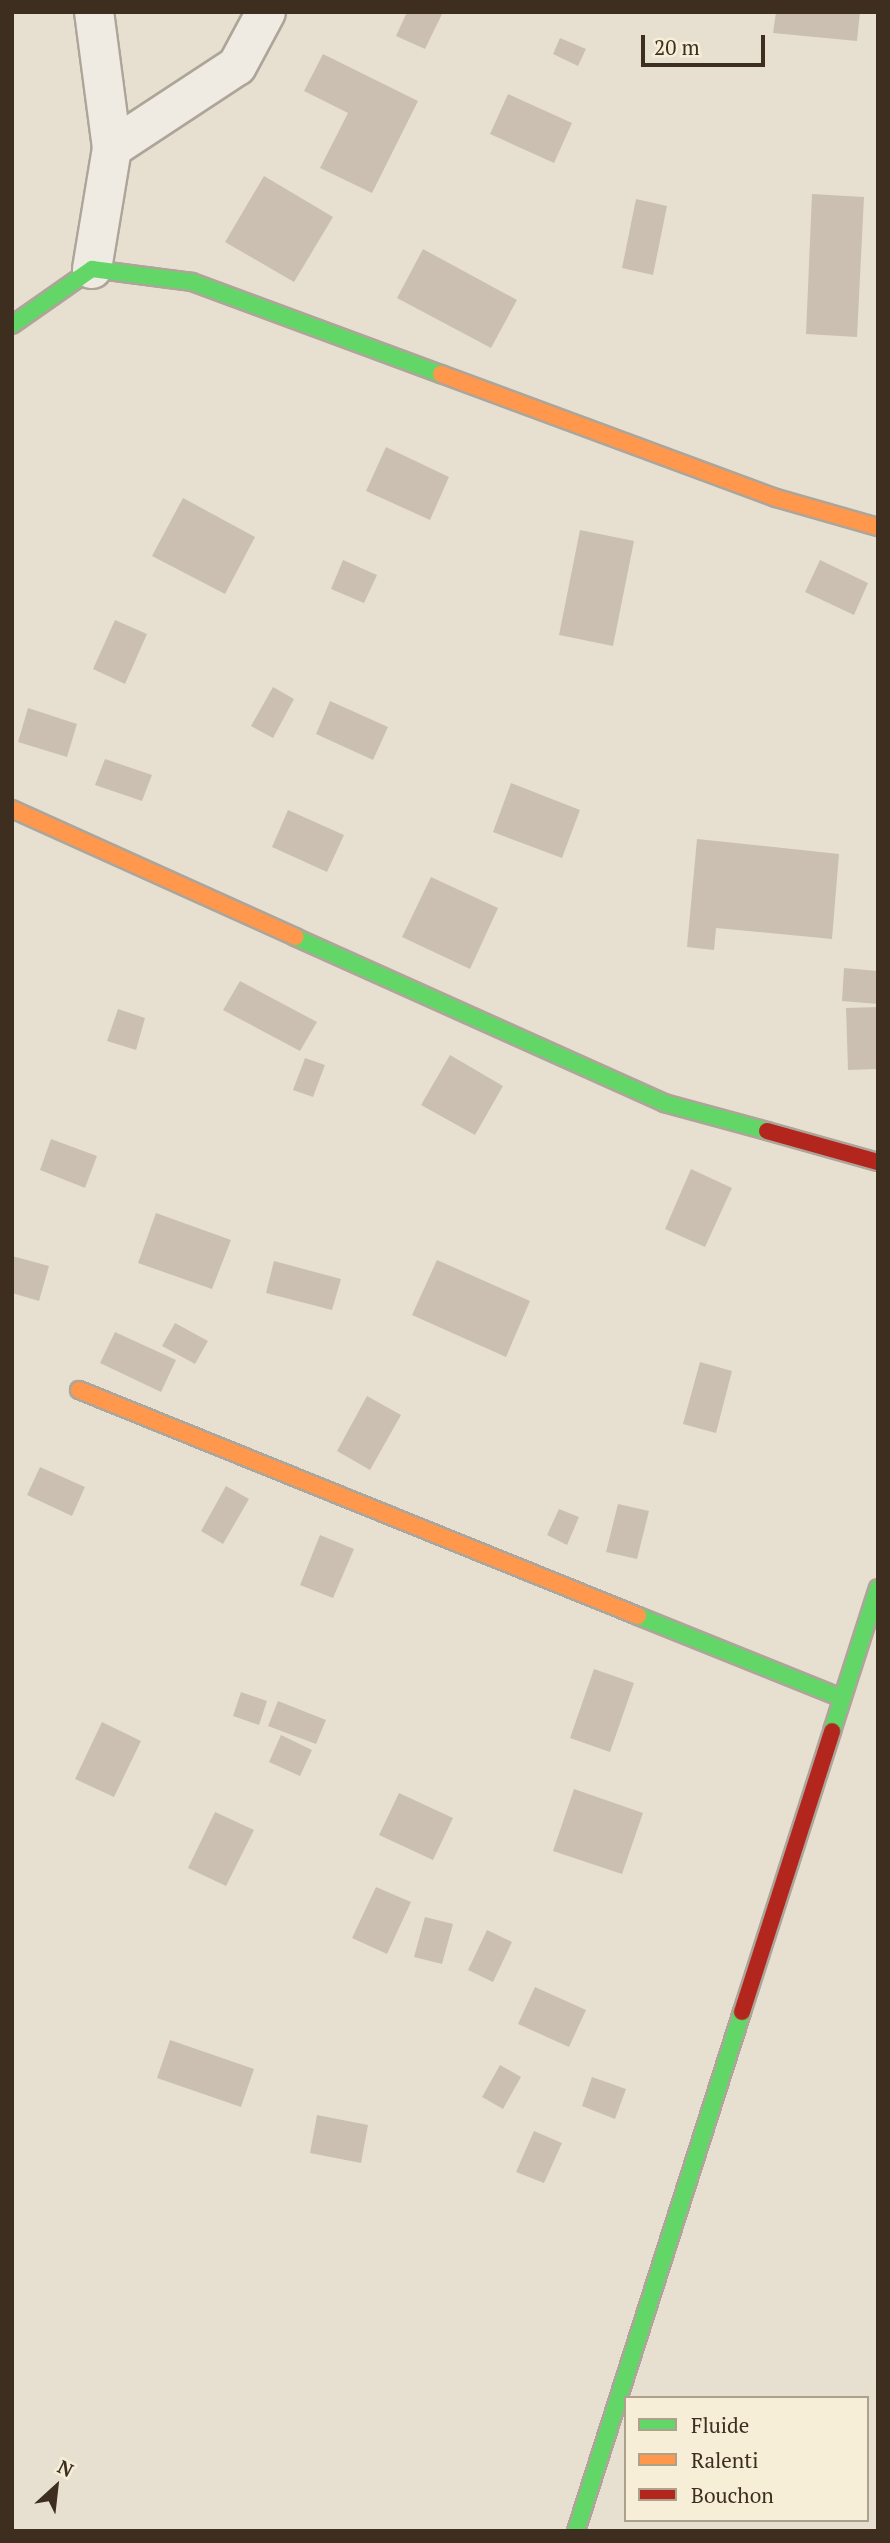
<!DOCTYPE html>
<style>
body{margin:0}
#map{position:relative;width:890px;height:2543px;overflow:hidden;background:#e7e0d1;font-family:"PT Serif",serif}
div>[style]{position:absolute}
.building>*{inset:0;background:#cbbfb2}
.roads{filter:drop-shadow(2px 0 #ada599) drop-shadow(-2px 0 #ada599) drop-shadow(0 2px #ada599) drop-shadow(0 -2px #ada599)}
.street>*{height:38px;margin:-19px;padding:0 19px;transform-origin:19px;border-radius:19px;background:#efebe3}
.fast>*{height:16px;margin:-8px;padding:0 8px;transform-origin:8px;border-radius:8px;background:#63d668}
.slow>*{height:16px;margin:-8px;padding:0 8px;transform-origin:8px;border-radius:8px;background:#ff974d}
.jam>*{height:16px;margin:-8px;padding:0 8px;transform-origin:8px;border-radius:8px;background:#b3261e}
span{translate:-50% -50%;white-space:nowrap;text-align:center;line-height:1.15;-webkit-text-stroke:5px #f7eed8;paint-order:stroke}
.frame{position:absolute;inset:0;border:14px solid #3d2e20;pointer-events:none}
.legend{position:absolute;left:624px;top:2396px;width:245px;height:126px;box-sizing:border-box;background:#f7eed8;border:2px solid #ada18e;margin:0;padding:9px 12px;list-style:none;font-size:21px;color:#3d2e20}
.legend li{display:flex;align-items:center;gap:14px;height:35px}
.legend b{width:35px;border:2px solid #ada18e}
.north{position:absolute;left:21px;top:2452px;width:70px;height:70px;-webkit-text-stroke:5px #f7eed8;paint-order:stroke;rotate:27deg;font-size:19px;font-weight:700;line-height:28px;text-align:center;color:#3d2e20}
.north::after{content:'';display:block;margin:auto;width:24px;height:32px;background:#3d2e20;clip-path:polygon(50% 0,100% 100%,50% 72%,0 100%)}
.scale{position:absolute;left:641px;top:35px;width:124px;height:32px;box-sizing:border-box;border:4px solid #3d2e20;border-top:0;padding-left:9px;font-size:21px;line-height:24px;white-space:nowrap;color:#3d2e20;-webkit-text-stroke:5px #f7eed8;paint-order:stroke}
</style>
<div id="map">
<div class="building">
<div style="clip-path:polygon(407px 12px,443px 12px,425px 49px,396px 36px)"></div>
<div style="clip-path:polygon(776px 12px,860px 12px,857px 41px,773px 33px)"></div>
<div style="clip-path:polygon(560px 38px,586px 49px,578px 66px,553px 54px)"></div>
<div style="clip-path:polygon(323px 54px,418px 101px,372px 193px,320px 168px,348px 113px,304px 91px)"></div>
<div style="clip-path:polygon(508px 94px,572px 123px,554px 163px,490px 134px)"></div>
<div style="clip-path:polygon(264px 176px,333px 217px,294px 282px,225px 242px)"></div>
<div style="clip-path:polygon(812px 194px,864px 197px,857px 337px,806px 334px)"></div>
<div style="clip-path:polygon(636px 199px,667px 206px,653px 275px,622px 268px)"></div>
<div style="clip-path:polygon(423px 249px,517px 300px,491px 348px,397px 298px)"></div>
<div style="clip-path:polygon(386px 447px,449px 477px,430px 520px,366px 491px)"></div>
<div style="clip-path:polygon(183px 498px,255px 537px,225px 594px,152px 556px)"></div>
<div style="clip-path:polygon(580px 530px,634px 541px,613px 646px,559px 635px)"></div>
<div style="clip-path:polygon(343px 560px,377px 575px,364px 603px,331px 589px)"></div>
<div style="clip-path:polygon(820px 560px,868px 583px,854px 615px,805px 592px)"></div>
<div style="clip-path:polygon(115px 620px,147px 634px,125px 684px,93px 669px)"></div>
<div style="clip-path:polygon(273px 687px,294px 699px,273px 738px,251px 726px)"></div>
<div style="clip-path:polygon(330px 701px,388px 727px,373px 760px,316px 734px)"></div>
<div style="clip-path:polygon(28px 708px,77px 724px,67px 757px,18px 742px)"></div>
<div style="clip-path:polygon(105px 759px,152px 775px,142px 801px,95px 785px)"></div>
<div style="clip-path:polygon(511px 783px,580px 810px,562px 858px,493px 832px)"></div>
<div style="clip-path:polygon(288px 810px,344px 835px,327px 872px,272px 847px)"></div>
<div style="clip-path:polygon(697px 839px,839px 854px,832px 939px,716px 928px,714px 950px,687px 947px)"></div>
<div style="clip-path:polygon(431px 877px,498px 908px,470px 969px,402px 937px)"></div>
<div style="clip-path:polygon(844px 968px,878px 971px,878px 1004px,842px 1001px)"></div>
<div style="clip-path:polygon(240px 981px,317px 1022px,300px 1051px,223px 1010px)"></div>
<div style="clip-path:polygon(878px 1007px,878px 1069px,848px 1070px,846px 1008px)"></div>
<div style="clip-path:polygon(118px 1009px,145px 1018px,136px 1050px,107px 1041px)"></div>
<div style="clip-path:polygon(450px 1055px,503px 1086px,475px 1135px,421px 1105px)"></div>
<div style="clip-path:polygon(305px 1058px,325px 1065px,313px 1097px,293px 1090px)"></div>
<div style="clip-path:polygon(51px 1139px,97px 1156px,85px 1188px,40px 1170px)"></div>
<div style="clip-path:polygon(691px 1169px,732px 1188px,705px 1247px,665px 1229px)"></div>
<div style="clip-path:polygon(156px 1213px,231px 1240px,212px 1289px,138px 1263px)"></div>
<div style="clip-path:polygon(12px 1256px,49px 1266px,39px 1301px,12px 1293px)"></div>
<div style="clip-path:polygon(437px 1260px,530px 1301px,506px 1357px,412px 1315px)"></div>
<div style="clip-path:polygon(274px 1261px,341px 1279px,332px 1310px,266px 1293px)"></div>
<div style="clip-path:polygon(175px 1323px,208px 1341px,195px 1364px,162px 1346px)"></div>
<div style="clip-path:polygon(115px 1332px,176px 1360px,161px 1392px,100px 1363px)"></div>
<div style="clip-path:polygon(700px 1362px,732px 1371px,716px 1433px,683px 1424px)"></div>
<div style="clip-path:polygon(367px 1396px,401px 1415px,370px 1470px,337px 1451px)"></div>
<div style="clip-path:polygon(40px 1467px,85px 1487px,72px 1516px,27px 1495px)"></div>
<div style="clip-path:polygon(226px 1486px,249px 1499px,223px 1544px,201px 1531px)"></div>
<div style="clip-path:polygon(618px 1504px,649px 1511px,637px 1559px,606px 1552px)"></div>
<div style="clip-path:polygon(559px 1509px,579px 1517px,567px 1545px,547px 1535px)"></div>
<div style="clip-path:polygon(320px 1535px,354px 1549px,333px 1598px,300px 1585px)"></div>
<div style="clip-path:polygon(594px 1669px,634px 1683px,610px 1752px,570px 1738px)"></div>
<div style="clip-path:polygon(241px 1692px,267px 1701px,259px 1725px,233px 1716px)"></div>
<div style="clip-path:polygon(278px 1701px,326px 1720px,316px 1744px,268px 1726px)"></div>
<div style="clip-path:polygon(102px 1722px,141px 1741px,114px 1797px,75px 1779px)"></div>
<div style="clip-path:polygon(281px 1735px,312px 1750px,300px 1776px,269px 1762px)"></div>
<div style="clip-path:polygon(574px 1789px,643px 1813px,622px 1874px,553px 1851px)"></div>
<div style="clip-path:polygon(399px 1793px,453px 1818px,433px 1860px,379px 1835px)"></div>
<div style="clip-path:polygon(215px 1812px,254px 1830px,226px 1886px,188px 1868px)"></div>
<div style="clip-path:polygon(376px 1887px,411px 1902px,387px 1954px,352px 1938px)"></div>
<div style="clip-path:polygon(425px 1917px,453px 1924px,442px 1964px,414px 1957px)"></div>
<div style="clip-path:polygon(487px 1930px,512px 1942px,493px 1982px,468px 1970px)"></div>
<div style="clip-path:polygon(535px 1987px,586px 2010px,569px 2047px,518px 2024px)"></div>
<div style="clip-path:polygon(170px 2040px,254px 2069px,241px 2107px,157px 2078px)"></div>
<div style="clip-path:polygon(500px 2065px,521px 2077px,503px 2109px,482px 2097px)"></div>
<div style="clip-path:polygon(592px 2077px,626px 2089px,615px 2119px,582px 2106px)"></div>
<div style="clip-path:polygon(317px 2115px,368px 2125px,361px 2163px,310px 2153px)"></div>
<div style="clip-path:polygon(534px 2131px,562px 2143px,544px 2183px,516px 2172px)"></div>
</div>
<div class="roads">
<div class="street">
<div style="left:112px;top:148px;width:149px;rotate:-33.3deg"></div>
<div style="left:237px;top:66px;width:61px;rotate:-61.8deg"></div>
<div style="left:92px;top:269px;width:123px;rotate:-80.6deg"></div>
<div style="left:112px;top:148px;width:137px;rotate:-97.5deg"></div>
</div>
<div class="fast">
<div style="left:12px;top:325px;width:98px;rotate:-35deg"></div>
<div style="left:92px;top:269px;width:101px;rotate:7.4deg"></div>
<div style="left:192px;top:282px;width:265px;rotate:20.3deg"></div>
<div style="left:295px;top:937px;width:405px;rotate:24.2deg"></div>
<div style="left:664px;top:1103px;width:107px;rotate:15.2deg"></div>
<div style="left:638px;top:1616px;width:220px;rotate:21.9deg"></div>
<div style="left:832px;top:1731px;width:150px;rotate:-72.2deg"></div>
<div style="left:576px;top:2531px;width:545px;rotate:-72.26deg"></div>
</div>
<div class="slow">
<div style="left:441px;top:374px;width:357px;rotate:20.3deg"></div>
<div style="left:776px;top:498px;width:106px;rotate:15.9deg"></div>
<div style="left:12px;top:809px;width:311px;rotate:24.3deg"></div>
<div style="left:79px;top:1390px;width:603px;rotate:22.01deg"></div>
</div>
<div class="jam">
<div style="left:767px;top:1131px;width:115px;rotate:15.6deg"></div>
<div style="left:742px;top:2012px;width:295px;rotate:-72.2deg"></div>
</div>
</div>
<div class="frame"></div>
<ul class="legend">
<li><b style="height:9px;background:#63d668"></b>Fluide</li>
<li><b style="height:9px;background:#ff974d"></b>Ralenti</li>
<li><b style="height:9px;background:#b3261e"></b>Bouchon</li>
</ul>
<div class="north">N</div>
<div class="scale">20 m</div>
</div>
